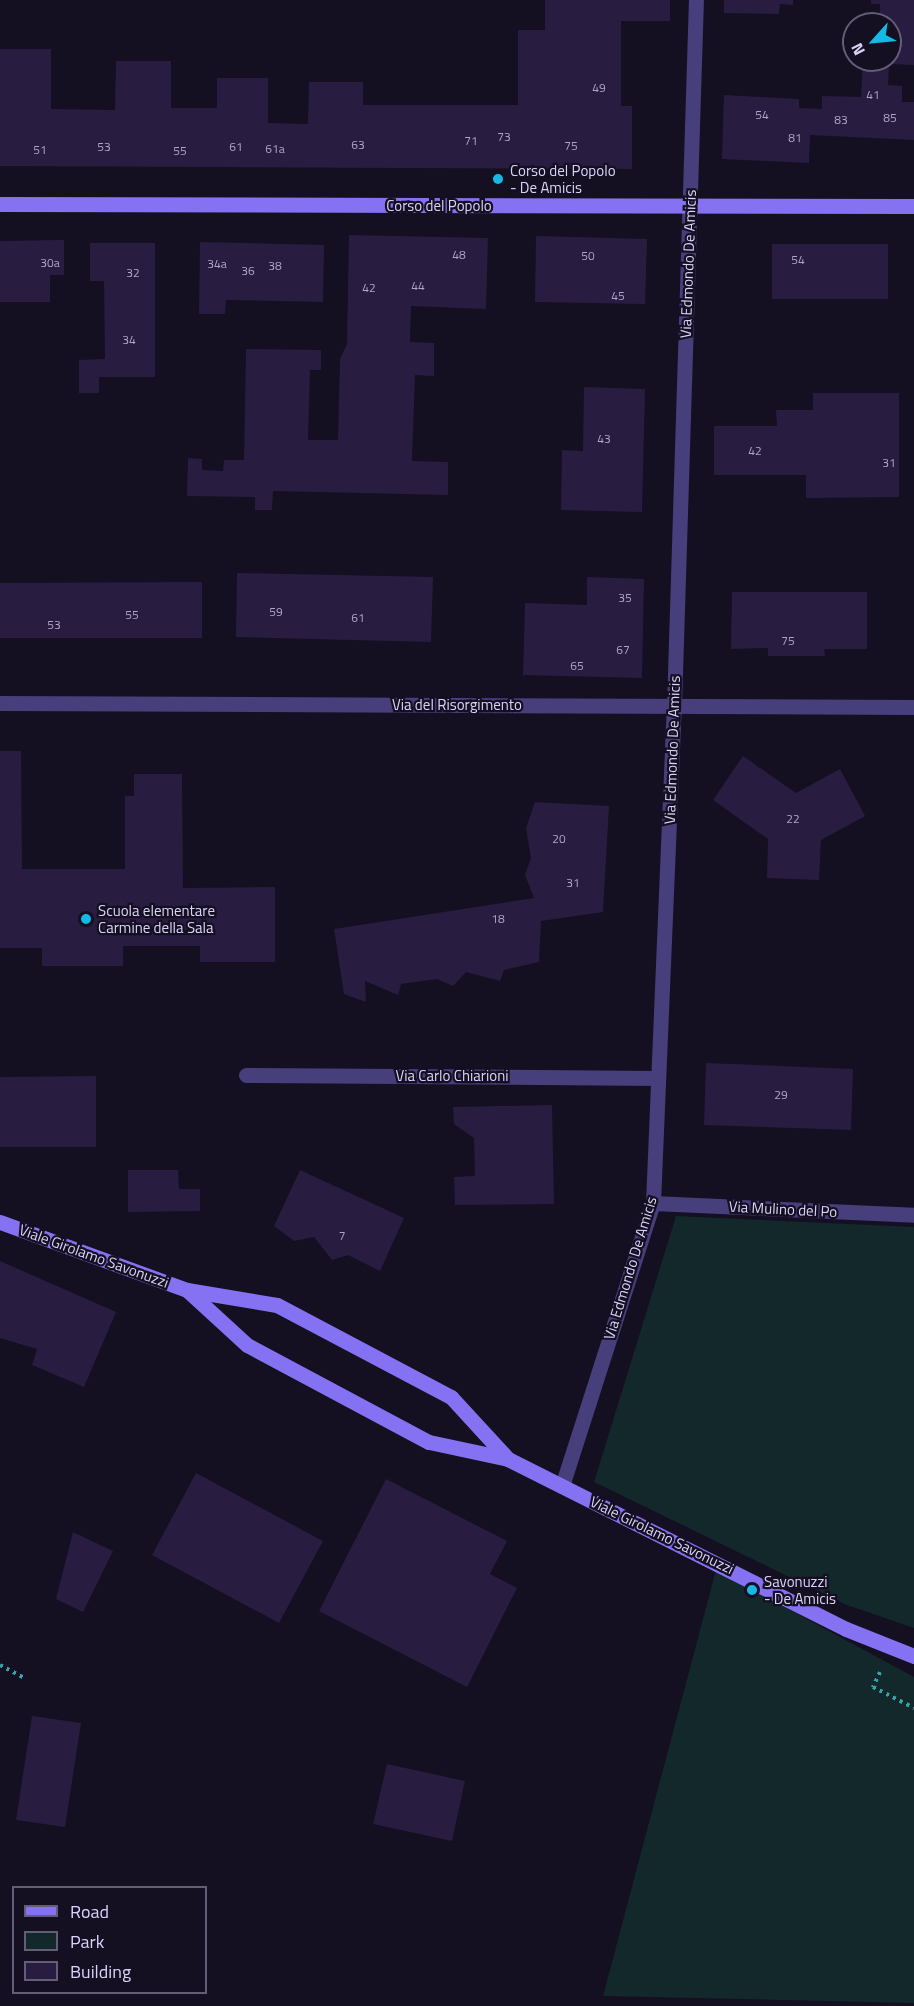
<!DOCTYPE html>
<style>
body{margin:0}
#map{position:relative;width:914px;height:2006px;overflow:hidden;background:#140f21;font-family:"Titillium Web",sans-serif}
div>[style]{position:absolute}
.green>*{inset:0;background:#13282a}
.building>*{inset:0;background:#281d40}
.path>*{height:4px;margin-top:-2px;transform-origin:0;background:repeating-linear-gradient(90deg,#38a4aa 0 3px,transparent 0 7.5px)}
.street>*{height:15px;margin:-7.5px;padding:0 7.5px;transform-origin:7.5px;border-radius:7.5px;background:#473e7c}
.secondary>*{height:15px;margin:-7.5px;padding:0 7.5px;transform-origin:7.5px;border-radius:7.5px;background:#8472f3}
.dots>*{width:16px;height:16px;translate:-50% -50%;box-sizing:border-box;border:3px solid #140f21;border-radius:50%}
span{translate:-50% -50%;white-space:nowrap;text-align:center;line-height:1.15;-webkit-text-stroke:4.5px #140f21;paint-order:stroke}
.number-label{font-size:12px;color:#afa6cc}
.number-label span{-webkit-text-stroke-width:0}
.poi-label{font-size:15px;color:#dcd3fb}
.left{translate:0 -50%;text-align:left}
.street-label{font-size:15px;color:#dcd3fb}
.legend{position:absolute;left:12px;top:1886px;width:195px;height:108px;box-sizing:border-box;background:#140f21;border:2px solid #645d78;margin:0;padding:8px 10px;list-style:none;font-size:18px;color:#dcd3fb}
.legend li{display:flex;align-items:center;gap:12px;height:30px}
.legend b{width:30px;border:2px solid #645d78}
.north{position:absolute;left:842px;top:12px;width:60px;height:60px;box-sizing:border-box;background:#140f21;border:2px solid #645d78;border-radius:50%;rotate:243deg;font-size:16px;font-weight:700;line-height:24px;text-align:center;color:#dcd3fb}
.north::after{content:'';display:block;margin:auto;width:21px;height:27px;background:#14bae6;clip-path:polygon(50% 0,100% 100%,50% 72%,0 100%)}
</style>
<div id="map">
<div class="green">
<div style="clip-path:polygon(676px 1216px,914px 1227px,914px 1628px,847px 1605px,594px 1482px)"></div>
<div style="clip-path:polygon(716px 1570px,914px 1677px,914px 2003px,603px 1996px)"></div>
</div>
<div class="building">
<div style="clip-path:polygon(545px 0,670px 0,670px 21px,621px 21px,621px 106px,632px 106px,632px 169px,0 166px,0 49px,51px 49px,51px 109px,115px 110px,116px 61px,171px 61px,171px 108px,217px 108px,217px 78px,268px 78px,268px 123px,308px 124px,309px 82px,363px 82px,363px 105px,518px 105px,518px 30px,545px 30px)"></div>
<div style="clip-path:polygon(724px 0,793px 0,793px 5px,780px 4px,779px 14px,724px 13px)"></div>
<div style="clip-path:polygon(871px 0,914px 0,914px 65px,889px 64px,888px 85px,902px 86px,902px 102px,914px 102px,914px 140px,810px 135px,809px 163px,722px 159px,724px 95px,799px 99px,799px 108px,822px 109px,822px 96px,861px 97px,863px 60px,890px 60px,890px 24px,879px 24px,880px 4px,871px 4px)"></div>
<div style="clip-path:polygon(349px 235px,488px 238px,486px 309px,411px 306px,410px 342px,434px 343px,434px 376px,415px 375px,412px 461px,448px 462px,448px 495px,273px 491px,272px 510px,255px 510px,255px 497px,187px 496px,188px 458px,202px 459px,202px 470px,223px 471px,224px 460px,244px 460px,246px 349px,321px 350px,321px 370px,310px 370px,308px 440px,338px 440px,340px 359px,347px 344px)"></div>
<div style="clip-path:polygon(536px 236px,647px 239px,645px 304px,535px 302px)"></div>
<div style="clip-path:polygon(64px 240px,64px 275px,50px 275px,50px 302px,0 302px,0 241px)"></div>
<div style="clip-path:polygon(200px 242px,324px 245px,323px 302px,226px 300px,225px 314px,199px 314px)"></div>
<div style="clip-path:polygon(90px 243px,155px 243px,155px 377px,99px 377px,99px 393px,79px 393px,79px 360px,105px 359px,104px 281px,90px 281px)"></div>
<div style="clip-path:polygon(772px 244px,888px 244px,888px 299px,772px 299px)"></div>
<div style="clip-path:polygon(584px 387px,645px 389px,642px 512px,561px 510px,562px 450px,583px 451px)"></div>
<div style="clip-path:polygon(813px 393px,899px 393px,899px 497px,806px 498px,806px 475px,714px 475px,714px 426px,777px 426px,776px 410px,813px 410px)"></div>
<div style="clip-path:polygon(237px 573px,433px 577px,431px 642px,236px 637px)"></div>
<div style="clip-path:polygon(587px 577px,644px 579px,642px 678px,523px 675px,525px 603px,587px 605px)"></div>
<div style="clip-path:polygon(202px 582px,202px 638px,0 638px,0 583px)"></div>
<div style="clip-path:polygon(732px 592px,867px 592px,867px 649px,824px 649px,825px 656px,768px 656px,768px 648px,731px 649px)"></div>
<div style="clip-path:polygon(0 751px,21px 751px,22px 869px,125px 869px,125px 796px,134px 796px,134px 774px,182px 774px,183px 888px,275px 887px,275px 962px,200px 962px,200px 946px,123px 946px,123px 966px,42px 966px,42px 948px,0 948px)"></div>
<div style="clip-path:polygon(743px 756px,796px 793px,840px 769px,865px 816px,821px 840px,819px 880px,767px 878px,768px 839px,713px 800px)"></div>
<div style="clip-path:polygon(535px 802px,609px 806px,603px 912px,541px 921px,539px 962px,504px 970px,500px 981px,466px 972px,453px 986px,437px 979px,401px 984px,398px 995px,365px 981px,366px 1002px,344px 994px,334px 929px,534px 898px,525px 875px,531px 858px,526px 828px)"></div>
<div style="clip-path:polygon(706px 1063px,853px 1069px,851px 1130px,704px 1125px)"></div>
<div style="clip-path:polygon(96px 1076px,96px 1147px,0 1147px,0 1077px)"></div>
<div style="clip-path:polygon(552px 1105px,554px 1204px,455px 1205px,454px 1177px,475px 1176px,474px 1138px,454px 1124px,453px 1107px)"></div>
<div style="clip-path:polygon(128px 1170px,178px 1170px,179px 1189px,200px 1189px,200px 1211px,128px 1212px)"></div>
<div style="clip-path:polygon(300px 1170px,404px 1218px,380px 1271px,348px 1255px,332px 1260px,314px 1237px,294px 1241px,274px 1226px)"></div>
<div style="clip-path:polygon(0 1261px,116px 1312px,84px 1387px,32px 1365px,37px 1349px,0 1338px)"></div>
<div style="clip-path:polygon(196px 1473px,323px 1541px,279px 1623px,152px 1555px)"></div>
<div style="clip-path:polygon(386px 1479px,507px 1541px,490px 1574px,517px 1588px,467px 1687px,319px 1611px)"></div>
<div style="clip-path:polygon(73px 1532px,113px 1551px,83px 1612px,56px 1599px)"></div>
<div style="clip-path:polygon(32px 1716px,81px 1723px,65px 1827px,16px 1820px)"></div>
<div style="clip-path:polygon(387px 1764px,465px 1781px,452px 1841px,373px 1824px)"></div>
</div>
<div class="path">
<div style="left:0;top:1665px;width:26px;rotate:28deg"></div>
<div style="left:880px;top:1672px;width:17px;rotate:115deg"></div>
<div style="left:873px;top:1687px;width:46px;rotate:27.1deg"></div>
</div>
<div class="street">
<div style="left:0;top:703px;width:914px;rotate:0.25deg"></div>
<div style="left:246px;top:1075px;width:412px;rotate:0.4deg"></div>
<div style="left:653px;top:1203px;width:261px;rotate:2.6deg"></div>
<div style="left:562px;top:1486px;width:297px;rotate:-72.2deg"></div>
<div style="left:653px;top:1203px;width:497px;rotate:-87.6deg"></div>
<div style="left:674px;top:706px;width:706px;rotate:-88.22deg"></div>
</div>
<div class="secondary">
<div style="left:0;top:204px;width:914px;rotate:0.13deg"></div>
<div style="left:0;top:1222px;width:199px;rotate:20deg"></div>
<div style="left:187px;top:1290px;width:91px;rotate:9.5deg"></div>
<div style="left:277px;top:1305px;width:197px;rotate:27.9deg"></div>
<div style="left:451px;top:1397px;width:84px;rotate:47.4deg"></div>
<div style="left:187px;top:1290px;width:81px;rotate:42.5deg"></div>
<div style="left:247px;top:1345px;width:206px;rotate:28.1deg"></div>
<div style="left:429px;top:1442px;width:81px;rotate:12.1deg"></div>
<div style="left:508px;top:1459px;width:378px;rotate:26.7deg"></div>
<div style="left:846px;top:1629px;width:73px;rotate:21.7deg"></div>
</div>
<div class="dots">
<div style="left:498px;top:179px;background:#14bae6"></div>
<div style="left:86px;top:919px;background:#14bae6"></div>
<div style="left:752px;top:1590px;background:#14bae6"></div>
</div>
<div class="number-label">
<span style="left:599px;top:88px">49</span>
<span style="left:873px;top:95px">41</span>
<span style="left:762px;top:115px">54</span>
<span style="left:890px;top:118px">85</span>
<span style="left:841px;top:120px">83</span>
<span style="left:504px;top:137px">73</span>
<span style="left:795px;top:138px">81</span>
<span style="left:471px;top:141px">71</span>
<span style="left:358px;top:145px">63</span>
<span style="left:571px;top:146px">75</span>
<span style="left:104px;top:147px">53</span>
<span style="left:236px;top:147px">61</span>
<span style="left:275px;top:149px">61a</span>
<span style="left:40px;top:150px">51</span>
<span style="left:180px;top:151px">55</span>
<span style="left:459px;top:255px">48</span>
<span style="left:588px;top:256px">50</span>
<span style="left:798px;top:260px">54</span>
<span style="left:50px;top:263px">30a</span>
<span style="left:217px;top:264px">34a</span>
<span style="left:275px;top:266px">38</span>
<span style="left:248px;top:271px">36</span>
<span style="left:133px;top:273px">32</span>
<span style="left:418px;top:286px">44</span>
<span style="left:369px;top:288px">42</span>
<span style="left:618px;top:296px">45</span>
<span style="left:129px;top:340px">34</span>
<span style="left:604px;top:439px">43</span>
<span style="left:755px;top:451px">42</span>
<span style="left:889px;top:463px">31</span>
<span style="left:625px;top:598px">35</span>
<span style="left:276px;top:612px">59</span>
<span style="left:132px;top:615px">55</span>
<span style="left:358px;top:618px">61</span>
<span style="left:54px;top:625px">53</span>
<span style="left:788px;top:641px">75</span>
<span style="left:623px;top:650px">67</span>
<span style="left:577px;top:666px">65</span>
<span style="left:793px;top:819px">22</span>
<span style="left:559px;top:839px">20</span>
<span style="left:573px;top:883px">31</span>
<span style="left:498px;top:919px">18</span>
<span style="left:781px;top:1095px">29</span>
<span style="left:342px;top:1236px">7</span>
</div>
<div class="poi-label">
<span class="left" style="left:510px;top:179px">Corso del Popolo<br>- De Amicis</span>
<span class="left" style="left:98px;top:919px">Scuola elementare<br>Carmine della Sala</span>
<span class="left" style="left:764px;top:1590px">Savonuzzi<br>- De Amicis</span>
</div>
<div class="street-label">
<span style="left:439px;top:206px">Corso del Popolo</span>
<span style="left:688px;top:264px;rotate:-88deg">Via Edmondo De Amicis</span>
<span style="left:457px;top:705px">Via del Risorgimento</span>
<span style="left:672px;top:750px;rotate:-88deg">Via Edmondo De Amicis</span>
<span style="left:452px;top:1076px">Via Carlo Chiarioni</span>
<span style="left:783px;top:1209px;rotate:3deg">Via Mulino del Po</span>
<span style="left:94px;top:1256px;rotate:20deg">Viale Girolamo Savonuzzi</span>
<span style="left:630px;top:1268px;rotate:-73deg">Via Edmondo De Amicis</span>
<span style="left:662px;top:1535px;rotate:26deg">Viale Girolamo Savonuzzi</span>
</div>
<ul class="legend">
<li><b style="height:8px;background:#8472f3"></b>Road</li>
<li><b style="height:16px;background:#13282a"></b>Park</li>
<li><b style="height:16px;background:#281d40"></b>Building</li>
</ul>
<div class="north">N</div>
</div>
